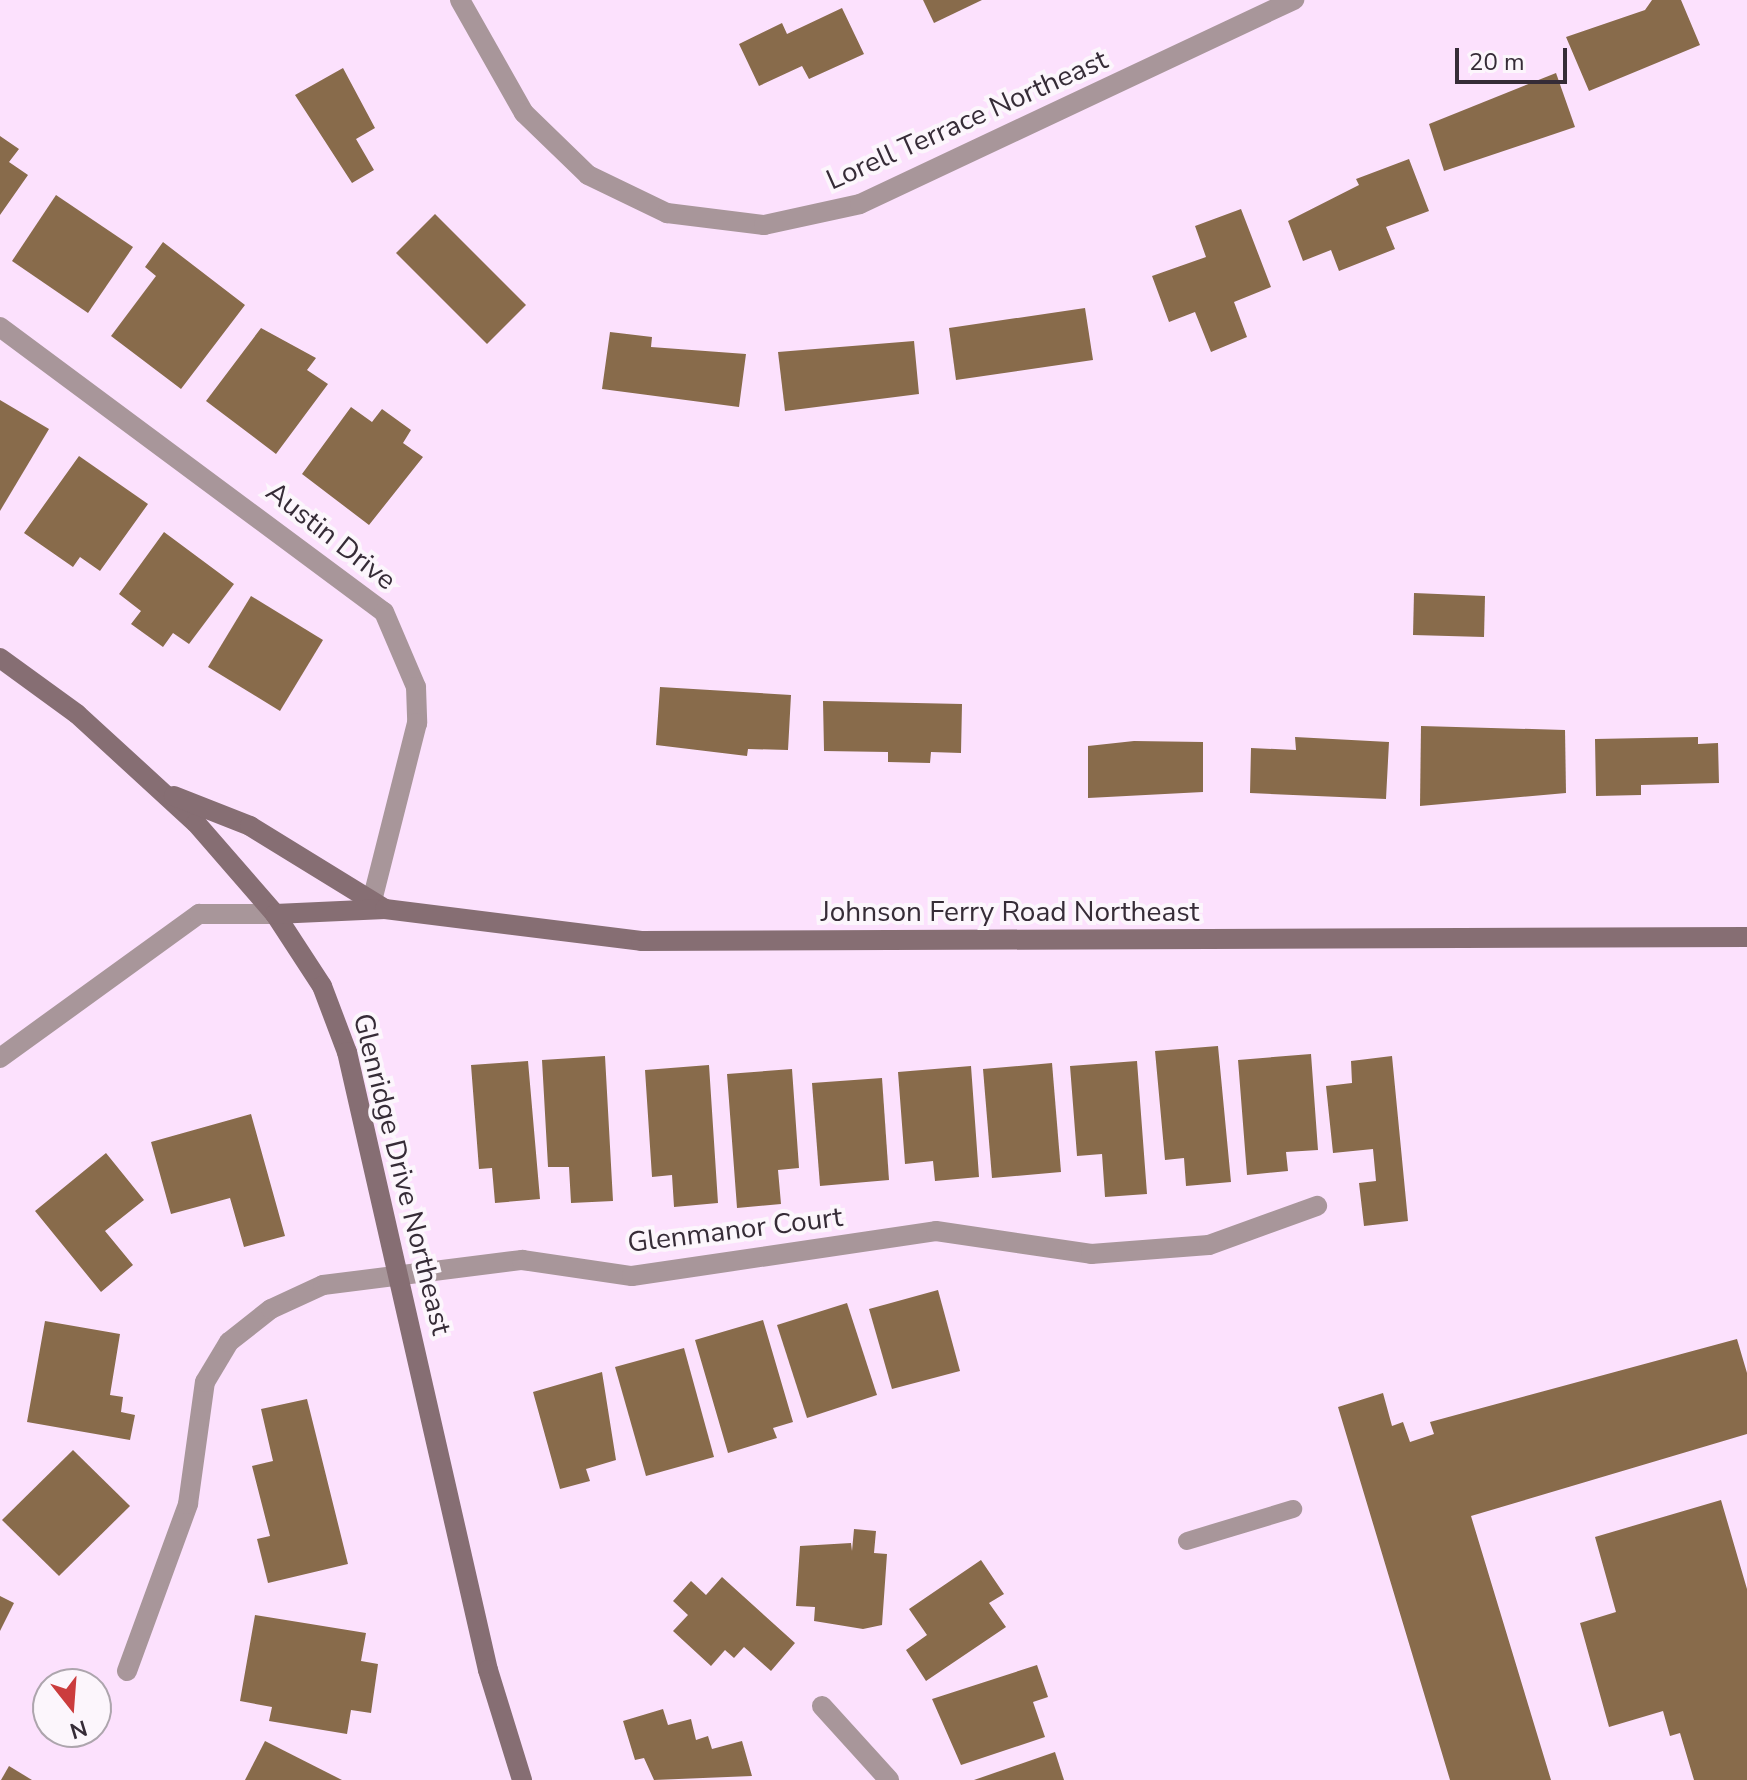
<!DOCTYPE html>
<style>
body{margin:0}
#map{position:relative;width:1747px;height:1780px;overflow:hidden;background:#fce1fd;font-family:"Nunito Sans",sans-serif}
div>[style]{position:absolute}
.building>*{inset:0;background:#886b4b}
.lane>*{height:18px;margin:-9px;padding:0 9px;transform-origin:9px;border-radius:9px;background:#a8969a}
.street>*{height:20px;margin:-10px;padding:0 10px;transform-origin:10px;border-radius:10px;background:#a8969a}
.secondary>*{height:20px;margin:-10px;padding:0 10px;transform-origin:10px;border-radius:10px;background:#866e73}
span{translate:-50% -50%;white-space:nowrap;text-align:center;line-height:1.15;-webkit-text-stroke:8px #fcf6fc;paint-order:stroke}
.street-label{font-size:28px;color:#362c37}
.north{position:absolute;left:32px;top:1668px;width:80px;height:80px;box-sizing:border-box;background:#fcf6fc;border:2px solid #ada5ad;border-radius:50%;rotate:163deg;font-size:22px;font-weight:700;line-height:32px;text-align:center;color:#362c37}
.north::after{content:'';display:block;margin:auto;width:28px;height:36px;background:#cb3c3d;clip-path:polygon(50% 0,100% 100%,50% 72%,0 100%)}
.scale{position:absolute;left:1455px;top:48px;width:112px;height:36px;box-sizing:border-box;border:4px solid #362c37;border-top:0;padding-left:10px;font-size:24px;line-height:28px;white-space:nowrap;color:#362c37;-webkit-text-stroke:6px #fcf6fc;paint-order:stroke}
</style>
<div id="map">
<div class="building">
<div style="clip-path:polygon(923px 0,982px 0,934px 23px)"></div>
<div style="clip-path:polygon(1652px 0,1681px 0,1700px 45px,1589px 91px,1566px 37px,1645px 10px)"></div>
<div style="clip-path:polygon(842px 8px,864px 54px,809px 79px,802px 66px,759px 86px,739px 44px,782px 23px,787px 34px)"></div>
<div style="clip-path:polygon(343px 68px,375px 128px,356px 139px,374px 170px,352px 183px,295px 95px)"></div>
<div style="clip-path:polygon(1556px 73px,1575px 127px,1444px 171px,1429px 124px)"></div>
<div style="clip-path:polygon(0 136px,19px 149px,9px 162px,28px 175px,0 215px)"></div>
<div style="clip-path:polygon(1409px 159px,1429px 211px,1386px 227px,1395px 249px,1339px 271px,1331px 250px,1303px 261px,1288px 221px,1359px 185px,1356px 179px)"></div>
<div style="clip-path:polygon(56px 195px,133px 247px,88px 313px,12px 261px)"></div>
<div style="clip-path:polygon(1241px 209px,1271px 287px,1234px 302px,1247px 337px,1211px 352px,1195px 312px,1169px 322px,1152px 276px,1206px 257px,1195px 226px)"></div>
<div style="clip-path:polygon(435px 214px,526px 305px,487px 344px,396px 253px)"></div>
<div style="clip-path:polygon(163px 242px,245px 305px,181px 389px,111px 336px,156px 276px,145px 267px)"></div>
<div style="clip-path:polygon(1085px 308px,1093px 360px,956px 380px,949px 328px)"></div>
<div style="clip-path:polygon(261px 328px,316px 358px,307px 370px,328px 384px,276px 454px,206px 401px)"></div>
<div style="clip-path:polygon(610px 332px,652px 337px,651px 347px,746px 354px,739px 407px,602px 389px)"></div>
<div style="clip-path:polygon(914px 341px,919px 394px,785px 411px,778px 352px)"></div>
<div style="clip-path:polygon(0 400px,49px 429px,0 511px)"></div>
<div style="clip-path:polygon(351px 407px,372px 422px,382px 409px,411px 430px,403px 443px,423px 457px,369px 525px,302px 474px)"></div>
<div style="clip-path:polygon(79px 456px,148px 504px,100px 571px,80px 557px,73px 567px,24px 533px)"></div>
<div style="clip-path:polygon(164px 532px,234px 584px,189px 644px,173px 633px,163px 647px,131px 624px,141px 611px,119px 594px)"></div>
<div style="clip-path:polygon(1414px 593px,1485px 596px,1484px 637px,1413px 635px)"></div>
<div style="clip-path:polygon(251px 596px,323px 640px,280px 711px,208px 667px)"></div>
<div style="clip-path:polygon(660px 687px,791px 695px,788px 750px,748px 749px,747px 756px,656px 745px)"></div>
<div style="clip-path:polygon(823px 701px,962px 704px,961px 753px,931px 752px,930px 763px,888px 762px,888px 752px,824px 751px)"></div>
<div style="clip-path:polygon(1421px 726px,1565px 730px,1566px 793px,1420px 806px)"></div>
<div style="clip-path:polygon(1295px 737px,1389px 742px,1386px 799px,1250px 793px,1251px 748px,1296px 750px)"></div>
<div style="clip-path:polygon(1698px 737px,1698px 744px,1718px 743px,1719px 783px,1641px 785px,1641px 795px,1596px 796px,1595px 739px)"></div>
<div style="clip-path:polygon(1134px 741px,1203px 742px,1203px 792px,1088px 798px,1088px 746px)"></div>
<div style="clip-path:polygon(1218px 1046px,1231px 1182px,1186px 1186px,1184px 1158px,1165px 1160px,1155px 1051px)"></div>
<div style="clip-path:polygon(1311px 1054px,1318px 1150px,1286px 1152px,1288px 1171px,1247px 1175px,1238px 1060px)"></div>
<div style="clip-path:polygon(605px 1056px,613px 1201px,571px 1203px,569px 1167px,548px 1167px,542px 1060px)"></div>
<div style="clip-path:polygon(1392px 1056px,1408px 1221px,1364px 1226px,1359px 1183px,1376px 1181px,1373px 1149px,1333px 1153px,1326px 1086px,1352px 1083px,1351px 1061px)"></div>
<div style="clip-path:polygon(528px 1061px,540px 1199px,495px 1203px,492px 1168px,479px 1169px,471px 1065px)"></div>
<div style="clip-path:polygon(1137px 1061px,1147px 1194px,1105px 1197px,1102px 1154px,1077px 1156px,1070px 1066px)"></div>
<div style="clip-path:polygon(1052px 1063px,1061px 1172px,992px 1178px,983px 1069px)"></div>
<div style="clip-path:polygon(709px 1065px,718px 1203px,674px 1207px,672px 1175px,652px 1177px,645px 1070px)"></div>
<div style="clip-path:polygon(971px 1066px,979px 1177px,935px 1181px,933px 1161px,905px 1164px,898px 1072px)"></div>
<div style="clip-path:polygon(792px 1069px,799px 1168px,778px 1170px,781px 1204px,737px 1208px,727px 1074px)"></div>
<div style="clip-path:polygon(882px 1078px,889px 1180px,820px 1186px,812px 1083px)"></div>
<div style="clip-path:polygon(251px 1114px,285px 1236px,244px 1247px,230px 1198px,171px 1214px,151px 1142px)"></div>
<div style="clip-path:polygon(106px 1153px,144px 1200px,105px 1231px,133px 1265px,101px 1292px,35px 1211px)"></div>
<div style="clip-path:polygon(938px 1290px,960px 1371px,892px 1389px,869px 1309px)"></div>
<div style="clip-path:polygon(847px 1303px,877px 1395px,807px 1418px,777px 1325px)"></div>
<div style="clip-path:polygon(763px 1320px,793px 1422px,773px 1428px,777px 1438px,728px 1453px,695px 1340px)"></div>
<div style="clip-path:polygon(45px 1321px,120px 1334px,110px 1395px,123px 1397px,121px 1412px,135px 1415px,130px 1440px,27px 1422px)"></div>
<div style="clip-path:polygon(1737px 1339px,1747px 1373px,1747px 1434px,1471px 1516px,1551px 1780px,1450px 1780px,1338px 1407px,1383px 1393px,1392px 1426px,1403px 1422px,1410px 1442px,1434px 1434px,1430px 1422px)"></div>
<div style="clip-path:polygon(684px 1348px,714px 1457px,646px 1476px,615px 1367px)"></div>
<div style="clip-path:polygon(602px 1372px,616px 1460px,586px 1469px,590px 1481px,560px 1489px,533px 1392px)"></div>
<div style="clip-path:polygon(307px 1399px,348px 1564px,268px 1583px,257px 1539px,270px 1536px,252px 1466px,273px 1461px,261px 1409px)"></div>
<div style="clip-path:polygon(73px 1450px,130px 1506px,59px 1576px,2px 1520px)"></div>
<div style="clip-path:polygon(1721px 1500px,1747px 1589px,1747px 1780px,1694px 1780px,1680px 1733px,1670px 1736px,1663px 1711px,1609px 1727px,1580px 1623px,1616px 1612px,1595px 1537px)"></div>
<div style="clip-path:polygon(854px 1529px,876px 1531px,874px 1553px,887px 1554px,882px 1625px,863px 1629px,814px 1621px,815px 1607px,796px 1606px,800px 1546px,851px 1543px,852px 1551px)"></div>
<div style="clip-path:polygon(981px 1560px,1004px 1594px,989px 1603px,1006px 1627px,926px 1681px,906px 1650px,927px 1635px,909px 1609px)"></div>
<div style="clip-path:polygon(722px 1577px,795px 1643px,771px 1671px,744px 1647px,734px 1658px,725px 1650px,711px 1666px,673px 1631px,688px 1615px,673px 1601px,691px 1581px,706px 1595px)"></div>
<div style="clip-path:polygon(0 1596px,14px 1603px,0 1631px)"></div>
<div style="clip-path:polygon(255px 1615px,366px 1633px,361px 1661px,378px 1664px,371px 1713px,351px 1710px,347px 1734px,269px 1721px,272px 1707px,240px 1701px)"></div>
<div style="clip-path:polygon(1037px 1665px,1048px 1697px,1033px 1702px,1045px 1737px,961px 1765px,932px 1699px)"></div>
<div style="clip-path:polygon(663px 1709px,668px 1725px,691px 1719px,696px 1740px,708px 1736px,712px 1749px,742px 1741px,752px 1776px,654px 1780px,644px 1758px,635px 1760px,623px 1721px)"></div>
<div style="clip-path:polygon(265px 1741px,342px 1780px,245px 1780px)"></div>
<div style="clip-path:polygon(1055px 1752px,1064px 1780px,974px 1780px)"></div>
<div style="clip-path:polygon(9px 1766px,32px 1780px,1px 1780px)"></div>
</div>
<div class="lane">
<div style="left:1187px;top:1541px;width:111px;rotate:-16.8deg"></div>
</div>
<div class="street">
<div style="left:460px;top:0;width:130px;rotate:60.5deg"></div>
<div style="left:524px;top:113px;width:89px;rotate:44.1deg"></div>
<div style="left:588px;top:175px;width:88px;rotate:25.7deg"></div>
<div style="left:667px;top:213px;width:98px;rotate:7.1deg"></div>
<div style="left:764px;top:225px;width:98px;rotate:-12.3deg"></div>
<div style="left:860px;top:204px;width:480px;rotate:-25.2deg"></div>
<div style="left:0;top:327px;width:478px;rotate:36.6deg"></div>
<div style="left:384px;top:612px;width:82px;rotate:66.9deg"></div>
<div style="left:416px;top:687px;width:36px;rotate:88deg"></div>
<div style="left:417px;top:723px;width:184px;rotate:104.2deg"></div>
<div style="left:0;top:1058px;width:246px;rotate:-35.9deg"></div>
<div style="left:199px;top:914px;width:76px"></div>
<div style="left:127px;top:1671px;width:178px;rotate:-69.9deg"></div>
<div style="left:188px;top:1504px;width:123px;rotate:-82.1deg"></div>
<div style="left:205px;top:1382px;width:47px;rotate:-59deg"></div>
<div style="left:229px;top:1342px;width:53px;rotate:-38.2deg"></div>
<div style="left:271px;top:1309px;width:57px;rotate:-24.8deg"></div>
<div style="left:323px;top:1285px;width:201px;rotate:-7.2deg"></div>
<div style="left:522px;top:1260px;width:111px;rotate:8.3deg"></div>
<div style="left:632px;top:1276px;width:307px;rotate:-8.4deg"></div>
<div style="left:936px;top:1231px;width:157px;rotate:8.4deg"></div>
<div style="left:1091px;top:1254px;width:118px;rotate:-4.4deg"></div>
<div style="left:1209px;top:1245px;width:115px;rotate:-19.9deg"></div>
<div style="left:822px;top:1706px;width:100px;rotate:47.8deg"></div>
</div>
<div class="secondary">
<div style="left:0;top:658px;width:95px;rotate:36deg"></div>
<div style="left:77px;top:714px;width:161px;rotate:42.5deg"></div>
<div style="left:196px;top:823px;width:121px;rotate:49deg"></div>
<div style="left:275px;top:914px;width:86px;rotate:56.9deg"></div>
<div style="left:322px;top:986px;width:71px;rotate:69.3deg"></div>
<div style="left:347px;top:1052px;width:634px;rotate:77.15deg"></div>
<div style="left:488px;top:1670px;width:115px;rotate:72.8deg"></div>
<div style="left:174px;top:796px;width:82px;rotate:21.5deg"></div>
<div style="left:250px;top:826px;width:158px;rotate:31.6deg"></div>
<div style="left:275px;top:914px;width:110px;rotate:-2.6deg"></div>
<div style="left:385px;top:909px;width:258px;rotate:7.1deg"></div>
<div style="left:641px;top:941px;width:1106px;rotate:-0.21deg"></div>
</div>
<div class="street-label">
<span style="left:967px;top:120px;rotate:-24deg">Lorell Terrace Northeast</span>
<span style="left:331px;top:536px;rotate:38deg">Austin Drive</span>
<span style="left:1010px;top:912px">Johnson Ferry Road Northeast</span>
<span style="left:402px;top:1174px;rotate:76deg">Glenridge Drive Northeast</span>
<span style="left:735px;top:1230px;rotate:-7deg">Glenmanor Court</span>
</div>
<div class="north">N</div>
<div class="scale">20 m</div>
</div>
